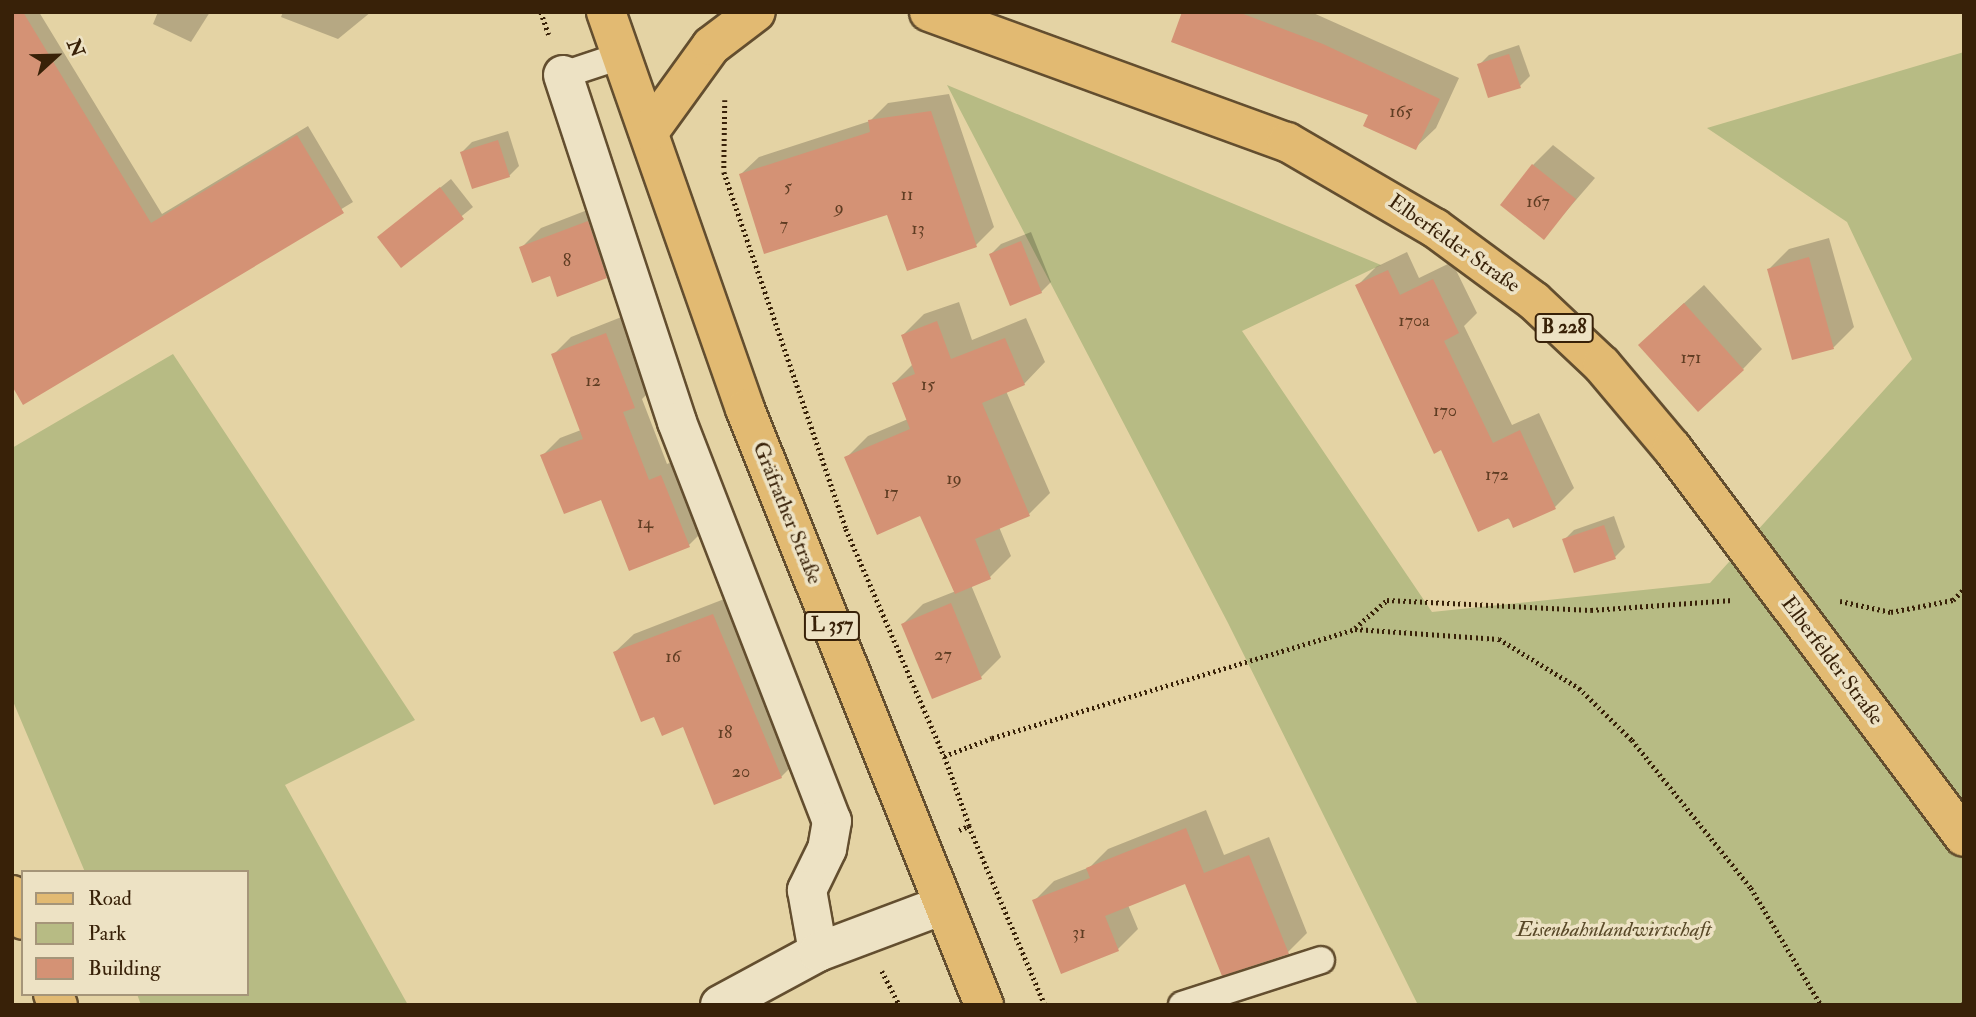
<!DOCTYPE html>
<meta charset="utf-8">
<style>
body{margin:0}
#map{position:relative;width:1976px;height:1017px;overflow:hidden;background:#e4d3a4;font-family:"IM FELL Double Pica",serif}
div>[style]{position:absolute}
.green>*{inset:0;background:#b7bb84}
.shadow>*{inset:0;background:#0003}
.building>*{inset:0;background:#d49275}
.path>*{height:4.5px;margin-top:-2.25px;transform-origin:0;background:repeating-linear-gradient(90deg,#382108 0 2px,transparent 0 5.5px)}
.roads{filter:drop-shadow(2px 0 #634e2f) drop-shadow(-2px 0 #634e2f) drop-shadow(0 2px #634e2f) drop-shadow(0 -2px #634e2f)}
.service>*{height:26px;margin:-13px;padding:0 13px;transform-origin:13px;border-radius:13px;background:#ede2c4}
.minor>*{height:38px;margin:-19px;padding:0 19px;transform-origin:19px;border-radius:19px;background:#ede2c4}
.primary>*{height:38px;margin:-19px;padding:0 19px;transform-origin:19px;border-radius:19px;background:#e2ba72}
.motorway>*{height:38px;margin:-19px;padding:0 19px;transform-origin:19px;border-radius:19px;background:#e2ba72}
span{translate:-50% -50%;white-space:nowrap;text-align:center;line-height:1.15;-webkit-text-stroke:7px #ede2c4;paint-order:stroke}
.number-label{font-size:18px;color:#5f3d23}
.number-label span{-webkit-text-stroke-width:0}
.shield-label span{padding:2px 5px;background:#ede2c4;border:2px solid;border-radius:5px;-webkit-text-stroke-width:0}
.shield-label{font-size:19px;color:#382108;font-weight:700}
.street-label{font-size:21px;color:#382108}
.park-label{font-size:21px;color:#584827;font-style:italic}
.frame{position:absolute;inset:0;border:14px solid #382108;pointer-events:none}
.legend{position:absolute;left:21px;top:870px;width:228px;height:126px;box-sizing:border-box;background:#ede2c4;border:2px solid #a59579;margin:0;padding:9px 12px;list-style:none;font-size:21px;color:#382108}
.legend li{display:flex;align-items:center;gap:14px;height:35px}
.legend b{width:35px;border:2px solid #a59579}
.north{position:absolute;left:21px;top:21px;width:70px;height:70px;-webkit-text-stroke:5px #ede2c4;paint-order:stroke;rotate:68deg;font-size:19px;font-weight:700;line-height:28px;text-align:center;color:#382108}
.north::after{content:'';display:block;margin:auto;width:24px;height:32px;background:#382108;clip-path:polygon(50% 0,100% 100%,50% 72%,0 100%)}
</style>
<div id="map">
<div class="green">
<div style="clip-path:polygon(1964px 52px,1964px 1005px,1418px 1005px,1228px 623px,947px 85px,1381px 265px,1242px 331px,1432px 612px,1710px 583px,1912px 359px,1847px 222px,1707px 128px)"></div>
<div style="clip-path:polygon(173px 354px,415px 720px,285px 785px,408px 1005px,141px 1005px,137px 994px,247px 994px,247px 872px,85px 872px,12px 699px,12px 448px)"></div>
</div>
<div class="shadow">
<div style="clip-path:polygon(12px 12px,39px 12px,162px 214px,308px 126px,353px 202px,24px 402px)"></div>
<div style="clip-path:polygon(158px 12px,210px 12px,191px 42px,153px 24px)"></div>
<div style="clip-path:polygon(283px 12px,371px 12px,338px 39px,281px 17px)"></div>
<div style="clip-path:polygon(1185px 12px,1311px 12px,1459px 78px,1436px 128px,1415px 148px,1370px 114px)"></div>
<div style="clip-path:polygon(1519px 45px,1530px 76px,1520px 86px,1479px 65px,1489px 55px)"></div>
<div style="clip-path:polygon(949px 94px,994px 227px,976px 245px,889px 213px,741px 174px,759px 157px,870px 121px,888px 103px)"></div>
<div style="clip-path:polygon(508px 131px,519px 166px,509px 176px,462px 152px,472px 142px)"></div>
<div style="clip-path:polygon(1553px 145px,1595px 178px,1544px 237px,1533px 165px)"></div>
<div style="clip-path:polygon(451px 179px,473px 207px,401px 265px,379px 237px)"></div>
<div style="clip-path:polygon(608px 202px,626px 256px,606px 276px,551px 274px,521px 248px,541px 228px)"></div>
<div style="clip-path:polygon(1031px 232px,1051px 282px,1041px 292px,991px 254px,1001px 244px)"></div>
<div style="clip-path:polygon(1829px 238px,1854px 327px,1834px 347px,1793px 358px,1769px 269px,1789px 249px)"></div>
<div style="clip-path:polygon(1407px 252px,1419px 278px,1452px 262px,1477px 313px,1464px 326px,1512px 425px,1539px 413px,1574px 488px,1555px 507px,1514px 525px,1442px 448px,1357px 286px,1376px 267px)"></div>
<div style="clip-path:polygon(1704px 285px,1762px 349px,1743px 369px,1659px 326px)"></div>
<div style="clip-path:polygon(959px 302px,972px 340px,1026px 318px,1045px 362px,1024px 384px,1006px 391px,1050px 493px,1029px 514px,999px 527px,1011px 556px,990px 577px,971px 585px,1001px 657px,981px 677px,903px 624px,923px 604px,956px 591px,921px 514px,847px 457px,868px 436px,908px 419px,894px 383px,913px 364px,903px 335px,924px 314px)"></div>
<div style="clip-path:polygon(624px 316px,652px 389px,642px 399px,667px 464px,679px 459px,707px 527px,689px 545px,602px 498px,542px 456px,560px 438px,581px 430px,553px 355px,571px 337px)"></div>
<div style="clip-path:polygon(1614px 516px,1625px 547px,1615px 557px,1564px 540px,1574px 530px)"></div>
<div style="clip-path:polygon(732px 596px,800px 758px,781px 777px,684px 725px,615px 652px,634px 634px)"></div>
<div style="clip-path:polygon(1206px 810px,1224px 855px,1269px 837px,1307px 933px,1288px 952px,1186px 882px,1128px 905px,1138px 929px,1118px 949px,1062px 971px,1034px 901px,1054px 881px,1090px 867px,1108px 849px)"></div>
</div>
<div class="building">
<div style="clip-path:polygon(12px 12px,23px 12px,151px 223px,297px 135px,344px 213px,23px 405px,12px 386px)"></div>
<div style="clip-path:polygon(1182px 12px,1238px 12px,1323px 44px,1440px 99px,1416px 150px,1363px 126px,1368px 115px,1171px 42px)"></div>
<div style="clip-path:polygon(1509px 54px,1521px 88px,1488px 98px,1477px 64px)"></div>
<div style="clip-path:polygon(931px 111px,977px 247px,907px 271px,887px 215px,764px 254px,739px 174px,870px 132px,868px 120px)"></div>
<div style="clip-path:polygon(498px 140px,510px 177px,472px 189px,460px 152px)"></div>
<div style="clip-path:polygon(1532px 164px,1576px 199px,1544px 240px,1500px 205px)"></div>
<div style="clip-path:polygon(440px 187px,464px 219px,401px 268px,377px 237px)"></div>
<div style="clip-path:polygon(588px 221px,607px 278px,557px 297px,550px 276px,532px 283px,519px 247px)"></div>
<div style="clip-path:polygon(1021px 241px,1042px 293px,1010px 306px,989px 254px)"></div>
<div style="clip-path:polygon(1809px 257px,1834px 349px,1792px 360px,1767px 269px)"></div>
<div style="clip-path:polygon(1388px 270px,1400px 295px,1433px 279px,1459px 333px,1444px 341px,1493px 443px,1520px 430px,1556px 509px,1513px 528px,1509px 518px,1478px 532px,1441px 450px,1434px 454px,1355px 285px)"></div>
<div style="clip-path:polygon(1684px 303px,1744px 370px,1698px 412px,1638px 345px)"></div>
<div style="clip-path:polygon(937px 321px,951px 359px,1005px 338px,1025px 385px,982px 403px,1030px 516px,975px 539px,991px 579px,955px 594px,920px 516px,877px 535px,844px 457px,910px 429px,892px 383px,915px 374px,901px 335px)"></div>
<div style="clip-path:polygon(606px 333px,635px 408px,623px 412px,649px 480px,661px 475px,690px 547px,629px 571px,601px 500px,564px 514px,540px 455px,583px 439px,551px 354px)"></div>
<div style="clip-path:polygon(1604px 525px,1616px 559px,1574px 573px,1562px 539px)"></div>
<div style="clip-path:polygon(951px 603px,982px 679px,932px 699px,901px 624px)"></div>
<div style="clip-path:polygon(713px 614px,782px 778px,714px 805px,683px 727px,662px 736px,654px 717px,641px 722px,613px 652px)"></div>
<div style="clip-path:polygon(1186px 828px,1204px 873px,1249px 855px,1289px 954px,1222px 976px,1185px 884px,1105px 916px,1119px 951px,1061px 974px,1032px 900px,1090px 878px,1086px 868px)"></div>
</div>
<div class="path">
<div style="left:541px;top:12px;width:24px;rotate:71deg"></div>
<div style="left:725px;top:100px;width:72px;rotate:90.8deg"></div>
<div style="left:724px;top:172px;width:377px;rotate:71.1deg"></div>
<div style="left:846px;top:529px;width:247px;rotate:66.6deg"></div>
<div style="left:1840px;top:601px;width:52px;rotate:12.2deg"></div>
<div style="left:1891px;top:612px;width:63px;rotate:-11deg"></div>
<div style="left:1953px;top:600px;width:16px;rotate:-45deg"></div>
<div style="left:1355px;top:628px;width:43px;rotate:-41.2deg"></div>
<div style="left:1387px;top:600px;width:204px;rotate:2.8deg"></div>
<div style="left:1591px;top:610px;width:142px;rotate:-4deg"></div>
<div style="left:969px;top:826px;width:194px;rotate:67deg"></div>
<div style="left:959px;top:830px;width:11px;rotate:-22deg"></div>
<div style="left:969px;top:826px;width:74px;rotate:-109.7deg"></div>
<div style="left:944px;top:756px;width:51px;rotate:-20.6deg"></div>
<div style="left:992px;top:738px;width:379px;rotate:-16.7deg"></div>
<div style="left:1355px;top:629px;width:144px;rotate:4deg"></div>
<div style="left:1499px;top:639px;width:94px;rotate:31.5deg"></div>
<div style="left:1579px;top:688px;width:74px;rotate:44.5deg"></div>
<div style="left:1632px;top:740px;width:190px;rotate:51.2deg"></div>
<div style="left:1751px;top:888px;width:136px;rotate:59.1deg"></div>
<div style="left:882px;top:971px;width:38px;rotate:63deg"></div>
<div style="left:1962px;top:1005px;width:3px;rotate:-45deg"></div>
</div>
<div class="roads">
<div class="service">
<div style="left:563px;top:75px;width:60px;rotate:-18.4deg"></div>
<div style="left:1182px;top:1005px;width:146px;rotate:-17.9deg"></div>
</div>
<div class="minor">
<div style="left:563px;top:75px;width:365px;rotate:71.8deg"></div>
<div style="left:677px;top:422px;width:428px;rotate:68.8deg"></div>
<div style="left:832px;top:821px;width:28px;rotate:100deg"></div>
<div style="left:827px;top:849px;width:46px;rotate:116deg"></div>
<div style="left:807px;top:890px;width:63px;rotate:79.9deg"></div>
<div style="left:720px;top:1005px;width:111px;rotate:-28.4deg"></div>
<div style="left:818px;top:952px;width:134px;rotate:-20.6deg"></div>
</div>
<div class="primary">
<div style="left:606px;top:12px;width:421px;rotate:70.7deg"></div>
<div style="left:745px;top:409px;width:642px;rotate:68.15deg"></div>
<div style="left:929px;top:12px;width:381px;rotate:20deg"></div>
<div style="left:1287px;top:142px;width:171px;rotate:30.2deg"></div>
<div style="left:1435px;top:228px;width:123px;rotate:36.4deg"></div>
<div style="left:1534px;top:301px;width:93px;rotate:43.3deg"></div>
<div style="left:1602px;top:365px;width:109px;rotate:49.9deg"></div>
<div style="left:1672px;top:448px;width:486px;rotate:53.1deg"></div>
<div style="left:649px;top:132px;width:106px;rotate:-54.2deg"></div>
<div style="left:711px;top:46px;width:56px;rotate:-37.1deg"></div>
</div>
<div class="motorway">
<div style="left:12px;top:895px;width:27px;rotate:66deg"></div>
<div style="left:53px;top:994px;width:12px;rotate:66deg"></div>
</div>
</div>
<div class="number-label">
<span style="left:1401px;top:112px">165</span>
<span style="left:788px;top:187px">5</span>
<span style="left:907px;top:195px">11</span>
<span style="left:1538px;top:202px">167</span>
<span style="left:839px;top:208px">9</span>
<span style="left:784px;top:225px">7</span>
<span style="left:918px;top:229px">13</span>
<span style="left:567px;top:261px">8</span>
<span style="left:1414px;top:321px">170a</span>
<span style="left:1691px;top:358px">171</span>
<span style="left:593px;top:381px">12</span>
<span style="left:928px;top:385px">15</span>
<span style="left:1445px;top:411px">170</span>
<span style="left:1497px;top:475px">172</span>
<span style="left:954px;top:479px">19</span>
<span style="left:891px;top:493px">17</span>
<span style="left:645px;top:523px">14</span>
<span style="left:943px;top:655px">27</span>
<span style="left:673px;top:657px">16</span>
<span style="left:725px;top:733px">18</span>
<span style="left:741px;top:772px">20</span>
<span style="left:1079px;top:933px">31</span>
</div>
<div class="shield-label">
<span style="left:1564px;top:328px">B 228</span>
<span style="left:832px;top:626px">L 357</span>
</div>
<div class="street-label">
<span style="left:1454px;top:244px;rotate:35deg">Elberfelder Straße</span>
<span style="left:787px;top:513px;rotate:68deg">Gräfrather Straße</span>
<span style="left:1832px;top:661px;rotate:53deg">Elberfelder Straße</span>
</div>
<div class="park-label">
<span style="left:1614px;top:930px">Eisenbahnlandwirtschaft</span>
</div>
<div class="frame"></div>
<ul class="legend">
<li><b style="height:9px;background:#e2ba72"></b>Road</li>
<li><b style="height:19px;background:#b7bb84"></b>Park</li>
<li><b style="height:19px;background:#d49275"></b>Building</li>
</ul>
<div class="north">N</div>
</div>
